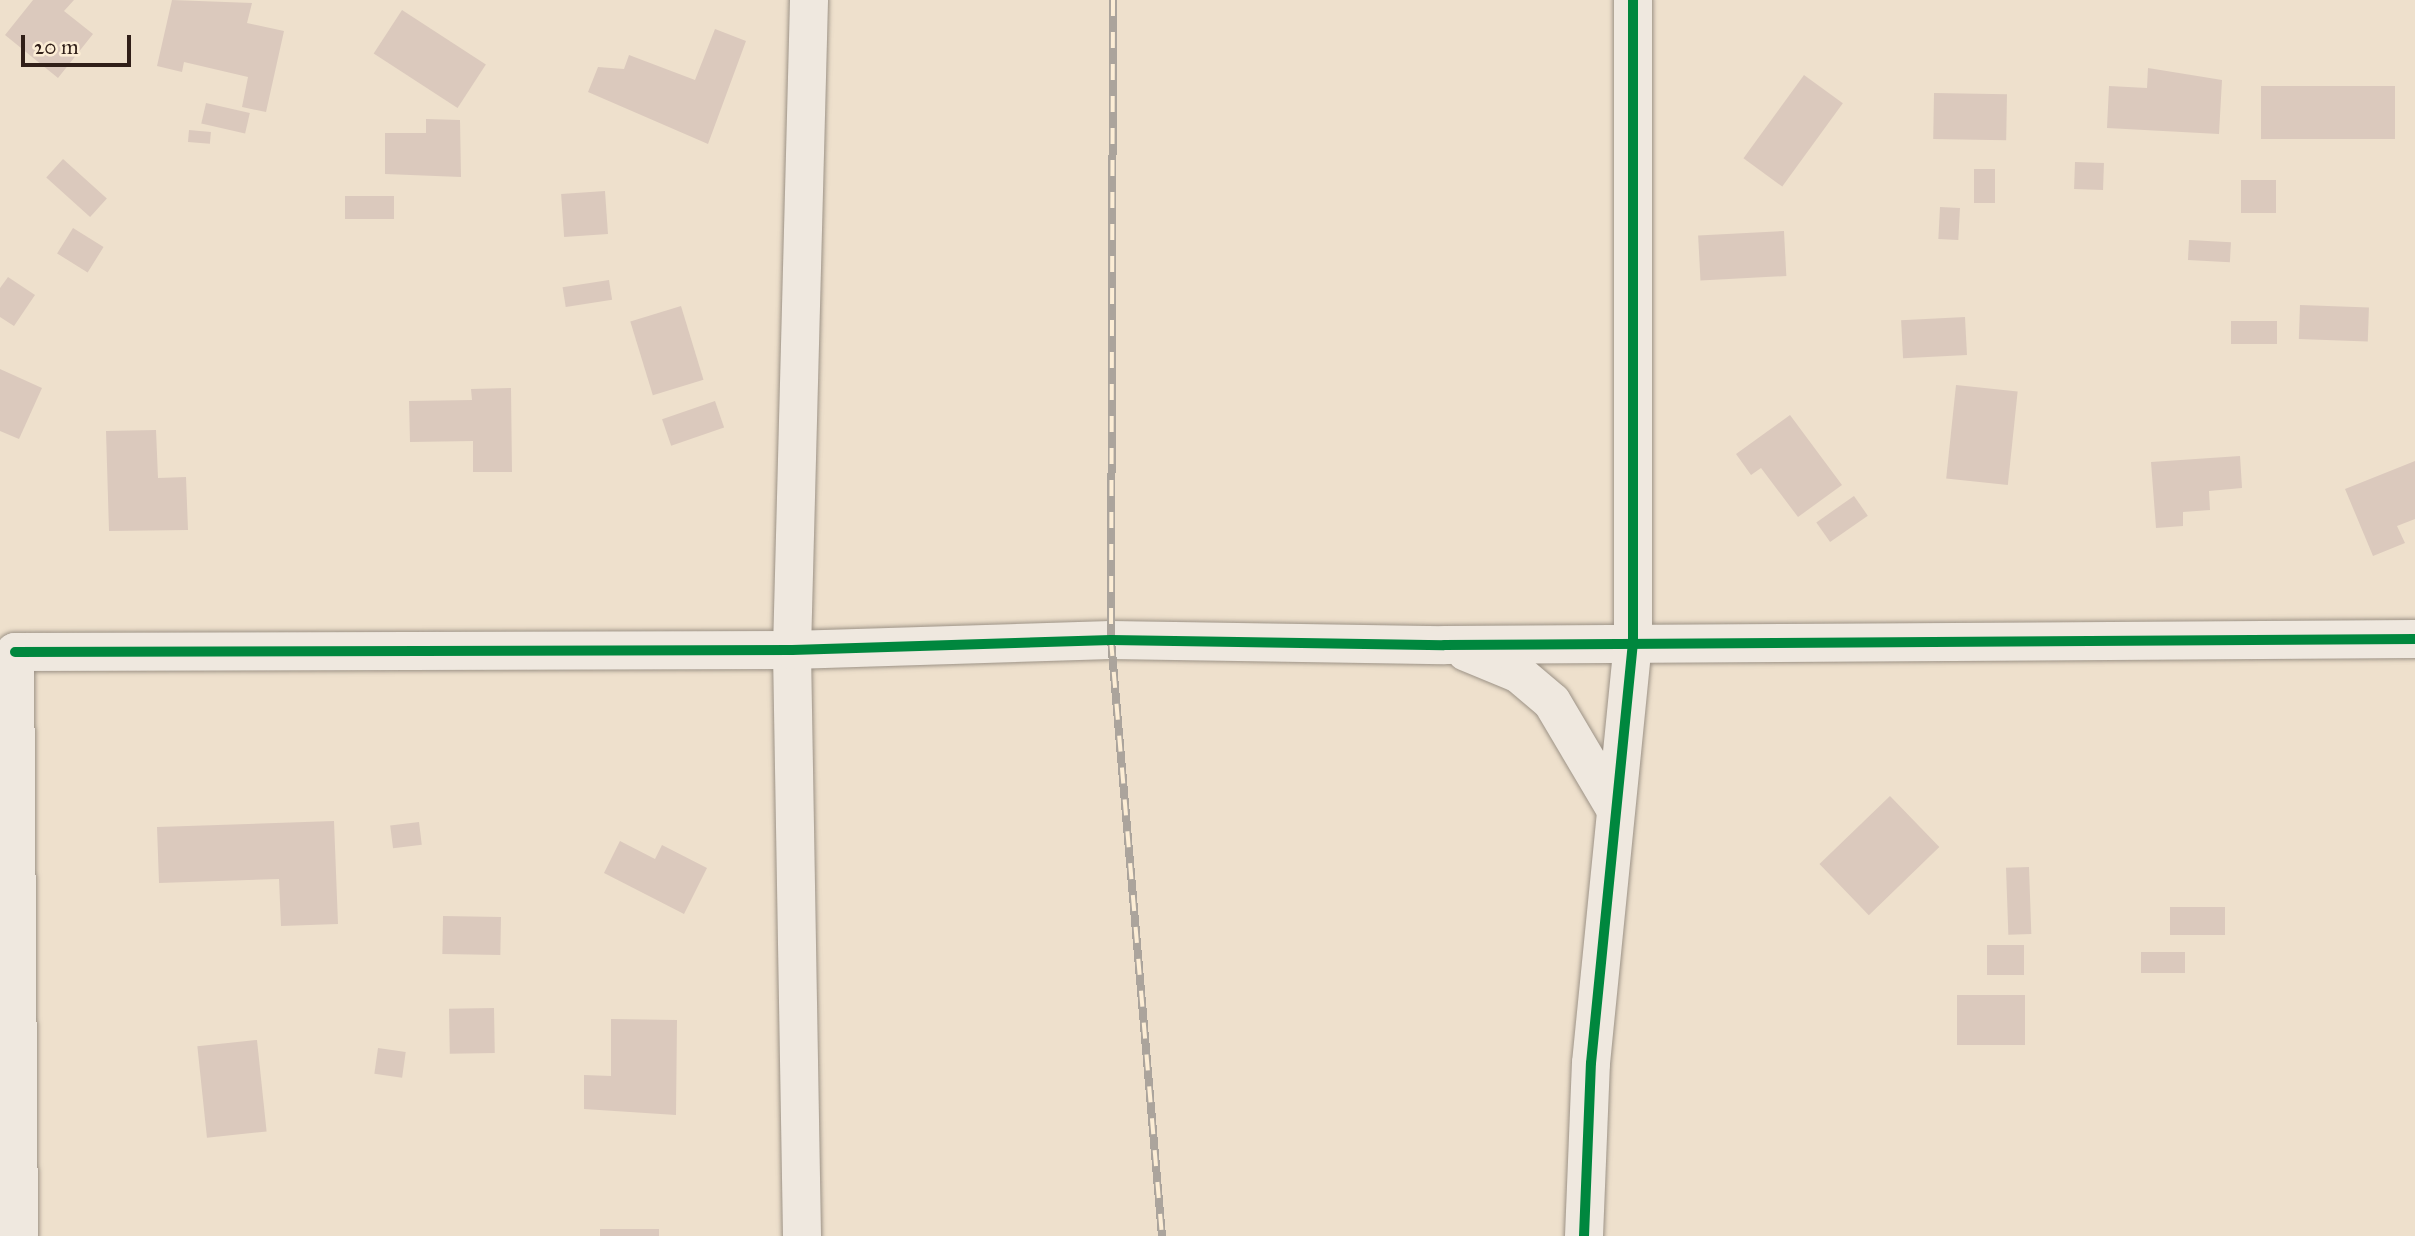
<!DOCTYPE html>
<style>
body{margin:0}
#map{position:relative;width:2415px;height:1236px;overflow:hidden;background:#eee0cc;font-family:"IM FELL Great Primer",serif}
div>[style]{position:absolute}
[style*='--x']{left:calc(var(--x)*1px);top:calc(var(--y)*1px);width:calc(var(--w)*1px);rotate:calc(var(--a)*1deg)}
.building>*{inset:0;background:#dbc9bd;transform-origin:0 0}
.roads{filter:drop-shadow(0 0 2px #9c9286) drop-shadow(0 0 2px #9c9286)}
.street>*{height:38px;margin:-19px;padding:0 19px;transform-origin:19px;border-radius:19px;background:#efe8df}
.rail>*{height:8px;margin-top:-4px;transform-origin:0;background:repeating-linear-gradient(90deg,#fcedd5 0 16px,#aba49c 0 32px);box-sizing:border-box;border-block:2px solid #aba49c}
.cycleway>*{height:10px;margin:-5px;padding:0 5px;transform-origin:5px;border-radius:5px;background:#00873e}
span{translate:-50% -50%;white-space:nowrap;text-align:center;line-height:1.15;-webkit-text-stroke:5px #fcedd5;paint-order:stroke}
.scale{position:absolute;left:21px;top:35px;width:110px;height:32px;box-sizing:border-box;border:4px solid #301f18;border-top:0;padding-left:9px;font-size:21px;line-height:24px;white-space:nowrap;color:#301f18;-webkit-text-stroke:5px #fcedd5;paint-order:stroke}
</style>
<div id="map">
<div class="building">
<i style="clip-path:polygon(33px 0,74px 0,64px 11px,93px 34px,58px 78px,5px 35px)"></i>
<i style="clip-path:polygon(172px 0,252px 3px,247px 23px,284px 31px,266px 112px,242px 107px,248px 77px,184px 62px,182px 72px,157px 66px)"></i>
<i style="left:402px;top:10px;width:100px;height:52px;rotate:33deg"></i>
<i style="clip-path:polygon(715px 29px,746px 41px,708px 144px,588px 92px,598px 67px,624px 69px,629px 55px,695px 80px)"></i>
<i style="clip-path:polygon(2148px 68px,2222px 80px,2219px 134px,2107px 128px,2109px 86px,2147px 88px)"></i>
<i style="left:1804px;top:75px;width:48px;height:103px;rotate:36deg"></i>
<i style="left:2395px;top:86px;width:53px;height:134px;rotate:90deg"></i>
<i style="left:1934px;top:93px;width:73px;height:46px;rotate:1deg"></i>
<i style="left:206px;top:103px;width:45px;height:21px;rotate:13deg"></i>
<i style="clip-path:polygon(426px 119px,460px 120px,461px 177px,385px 174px,385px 133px,426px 133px)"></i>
<i style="left:189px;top:130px;width:22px;height:12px;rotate:5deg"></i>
<i style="left:63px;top:159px;width:59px;height:25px;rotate:42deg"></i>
<i style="left:2075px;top:162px;width:29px;height:27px;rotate:2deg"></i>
<i style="left:1974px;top:169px;width:21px;height:34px"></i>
<i style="left:2241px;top:180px;width:35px;height:33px"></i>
<i style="left:605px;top:191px;width:43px;height:44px;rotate:86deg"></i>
<i style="left:345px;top:196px;width:49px;height:23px"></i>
<i style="left:1940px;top:207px;width:20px;height:32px;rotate:3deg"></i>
<i style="left:73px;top:228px;width:36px;height:30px;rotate:32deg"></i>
<i style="left:1784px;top:231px;width:45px;height:86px;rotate:87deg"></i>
<i style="left:2189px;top:240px;width:42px;height:20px;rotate:3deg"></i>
<i style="clip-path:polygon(8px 277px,35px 295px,14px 326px,0 317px,0 288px)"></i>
<i style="left:609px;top:280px;width:20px;height:47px;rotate:81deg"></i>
<i style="left:2300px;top:305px;width:69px;height:34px;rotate:2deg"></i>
<i style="left:681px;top:306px;width:77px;height:53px;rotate:73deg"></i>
<i style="left:1965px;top:317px;width:38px;height:64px;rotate:87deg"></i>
<i style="left:2231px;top:321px;width:46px;height:23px"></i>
<i style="clip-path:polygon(0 369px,42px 388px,19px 439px,0 431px)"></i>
<i style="left:1956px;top:385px;width:62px;height:94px;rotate:6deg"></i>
<i style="clip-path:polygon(511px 388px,512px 472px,473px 472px,473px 441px,410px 442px,409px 401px,472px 400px,471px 389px)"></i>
<i style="left:715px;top:401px;width:28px;height:56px;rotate:71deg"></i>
<i style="clip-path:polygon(1790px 415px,1842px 485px,1798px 517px,1761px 468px,1751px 475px,1736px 454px)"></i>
<i style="clip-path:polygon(156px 430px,158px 478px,186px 477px,188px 530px,109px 531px,106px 431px)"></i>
<i style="clip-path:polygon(2240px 456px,2242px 488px,2209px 491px,2210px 510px,2183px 512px,2183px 526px,2156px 528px,2151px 462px)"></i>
<i style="clip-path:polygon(2415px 461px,2415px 519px,2397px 526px,2405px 543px,2373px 556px,2345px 489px)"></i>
<i style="left:1854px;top:496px;width:24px;height:46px;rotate:55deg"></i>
<i style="left:1890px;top:796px;width:71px;height:98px;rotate:46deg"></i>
<i style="clip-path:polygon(334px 821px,338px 924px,281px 926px,279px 879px,159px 883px,157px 827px)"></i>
<i style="left:419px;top:822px;width:23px;height:29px;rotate:83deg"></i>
<i style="clip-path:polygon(620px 841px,655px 859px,662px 845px,707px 868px,684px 914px,604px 873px)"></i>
<i style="left:2029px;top:867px;width:67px;height:23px;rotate:88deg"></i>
<i style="left:2170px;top:907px;width:55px;height:28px"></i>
<i style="left:443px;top:916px;width:58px;height:38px;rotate:1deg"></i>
<i style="left:1987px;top:945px;width:37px;height:30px"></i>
<i style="left:2141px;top:952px;width:44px;height:21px"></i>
<i style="left:1957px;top:995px;width:68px;height:50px"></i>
<i style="left:494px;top:1008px;width:45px;height:45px;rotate:89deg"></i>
<i style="clip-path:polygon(611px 1019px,677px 1020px,676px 1115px,584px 1109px,584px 1075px,611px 1076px)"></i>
<i style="left:257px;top:1040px;width:92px;height:60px;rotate:84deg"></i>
<i style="left:378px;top:1048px;width:28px;height:26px;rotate:8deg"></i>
<i style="left:600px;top:1229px;width:59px;height:7px"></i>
</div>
<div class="roads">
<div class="street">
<i style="--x:15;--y:652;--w:777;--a:-0.15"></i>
<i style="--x:792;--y:650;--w:319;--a:-1.8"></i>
<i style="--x:1111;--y:640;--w:333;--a:0.9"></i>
<i style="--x:1444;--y:645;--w:971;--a:-0.35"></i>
<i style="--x:15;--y:652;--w:584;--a:89.61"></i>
<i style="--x:1466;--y:652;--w:57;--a:22.5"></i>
<i style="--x:1519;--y:674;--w:43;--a:40.3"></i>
<i style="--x:1552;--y:702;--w:122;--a:59.4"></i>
<i style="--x:802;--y:1236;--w:586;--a:-90.98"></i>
<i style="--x:792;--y:650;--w:650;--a:-88.5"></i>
<i style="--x:1584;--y:1236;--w:173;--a:-87.7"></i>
<i style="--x:1591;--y:1063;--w:421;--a:-84.3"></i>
<i style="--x:1633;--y:644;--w:644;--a:-90"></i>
</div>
</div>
<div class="rail">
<i style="--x:1113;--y:0;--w:640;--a:90.18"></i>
<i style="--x:1111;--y:640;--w:598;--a:85.11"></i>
</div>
<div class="cycleway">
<i style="--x:15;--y:652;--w:777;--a:-0.15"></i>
<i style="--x:792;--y:650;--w:319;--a:-1.8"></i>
<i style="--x:1111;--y:640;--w:333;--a:0.9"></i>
<i style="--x:1444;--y:645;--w:971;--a:-0.35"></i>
<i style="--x:1584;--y:1236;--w:173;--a:-87.7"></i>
<i style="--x:1591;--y:1063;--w:421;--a:-84.3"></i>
<i style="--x:1633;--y:644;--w:644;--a:-90"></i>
</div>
<div class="scale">20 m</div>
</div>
